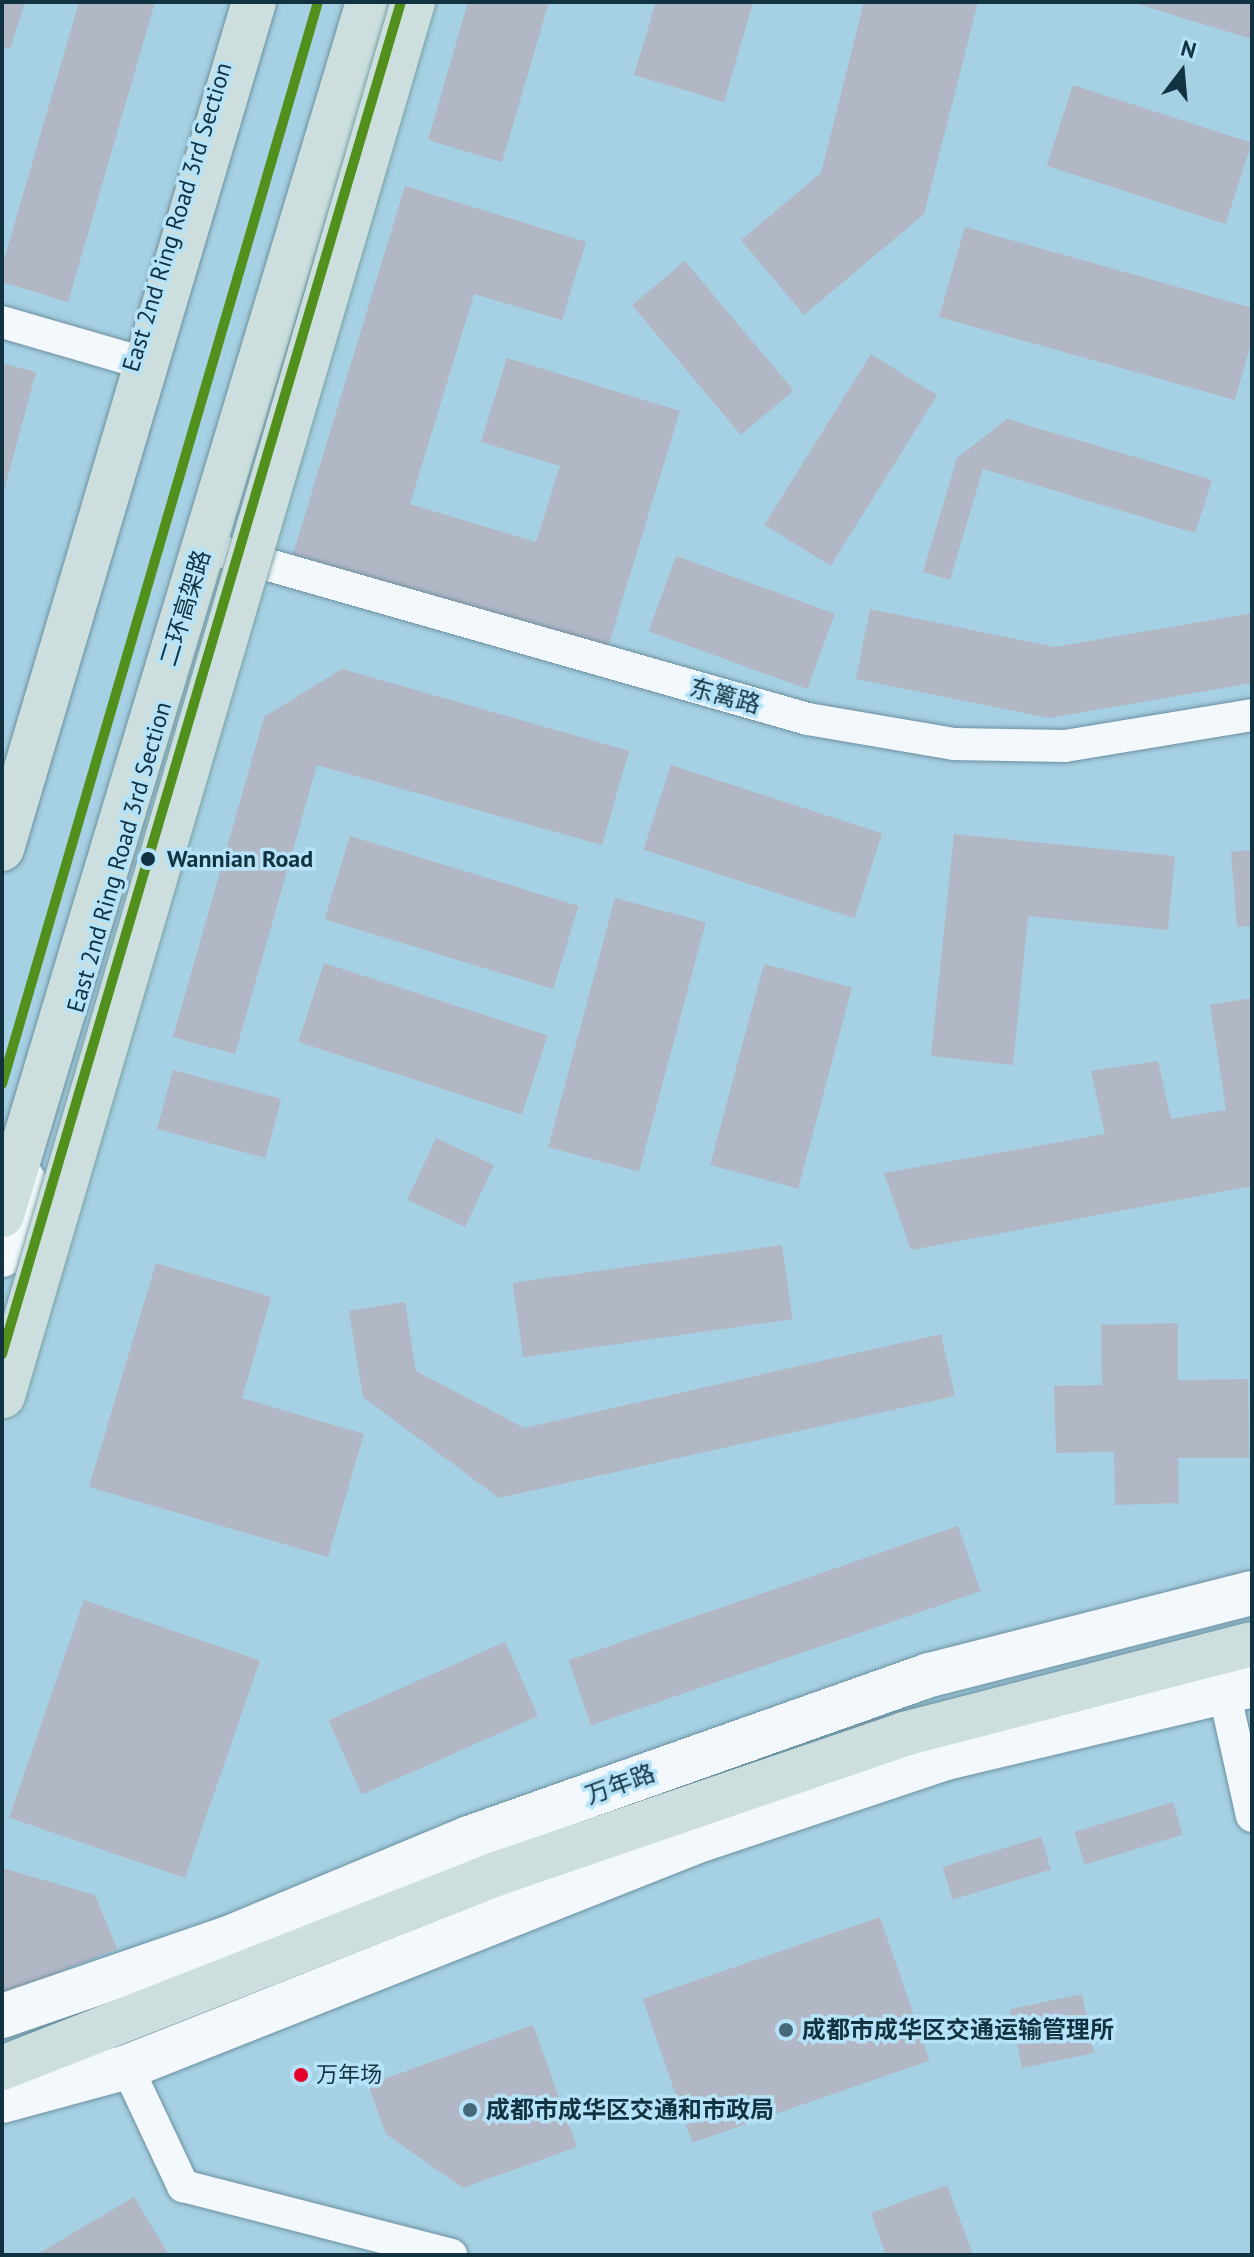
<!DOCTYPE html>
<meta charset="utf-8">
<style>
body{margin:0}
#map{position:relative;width:1254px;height:2257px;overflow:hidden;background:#a6d0e3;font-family:"PT Sans","Noto Sans SC",sans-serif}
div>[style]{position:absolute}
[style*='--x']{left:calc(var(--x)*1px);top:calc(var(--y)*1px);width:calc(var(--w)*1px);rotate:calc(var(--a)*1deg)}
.building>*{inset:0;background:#b2b7c6;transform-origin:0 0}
.roads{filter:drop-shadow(0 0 2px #6c909f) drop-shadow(0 0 2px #6c909f)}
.minor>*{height:32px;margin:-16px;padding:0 16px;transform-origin:16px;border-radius:16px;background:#f2f8fb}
.secondary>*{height:44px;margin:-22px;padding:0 22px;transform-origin:22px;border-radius:22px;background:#f2f8fb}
.trunk>*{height:44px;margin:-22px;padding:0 22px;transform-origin:22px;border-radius:22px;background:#ccdfde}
.bridges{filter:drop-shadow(0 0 2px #79a0a4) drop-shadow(0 0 2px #79a0a4)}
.trunk-bridge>*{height:44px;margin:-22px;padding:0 22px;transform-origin:22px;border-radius:22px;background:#ccdfde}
.metro-1>*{height:10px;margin:-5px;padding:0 5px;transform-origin:5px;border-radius:5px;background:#52901d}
.dots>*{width:22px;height:22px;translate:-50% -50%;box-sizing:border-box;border:4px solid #b6e3f8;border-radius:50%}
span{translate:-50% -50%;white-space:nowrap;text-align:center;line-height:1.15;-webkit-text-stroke:7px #b6e3f8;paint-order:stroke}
.bus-label{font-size:22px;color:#113240}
.left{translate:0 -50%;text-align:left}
.street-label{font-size:24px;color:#113240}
.stop-label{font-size:24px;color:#113240;font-weight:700}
.poi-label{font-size:24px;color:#113240;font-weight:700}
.frame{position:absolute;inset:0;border:4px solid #113240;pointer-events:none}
.north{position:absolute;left:1142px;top:32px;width:80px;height:80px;-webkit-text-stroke:6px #b6e3f8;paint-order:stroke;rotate:16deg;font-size:22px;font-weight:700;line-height:32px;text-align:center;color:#113240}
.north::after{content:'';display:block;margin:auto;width:28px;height:36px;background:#113240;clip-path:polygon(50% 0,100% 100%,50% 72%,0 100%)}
</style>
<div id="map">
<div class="building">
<i style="clip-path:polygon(2px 2px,25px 2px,10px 49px,2px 46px)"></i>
<i style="clip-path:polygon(79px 2px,155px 2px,68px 302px,2px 282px,2px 267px)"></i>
<i style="clip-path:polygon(468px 2px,549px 2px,502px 162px,428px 140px)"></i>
<i style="clip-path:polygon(656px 2px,753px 2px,724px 102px,634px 75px)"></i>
<i style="clip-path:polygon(864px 2px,978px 2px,924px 214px,804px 315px,741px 240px,821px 173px)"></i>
<i style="clip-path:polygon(1134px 2px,1252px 2px,1252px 39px,1134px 3px)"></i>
<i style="left:1073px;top:85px;width:188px;height:85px;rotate:18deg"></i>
<i style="clip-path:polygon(405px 186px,586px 242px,562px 320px,474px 294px,410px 504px,536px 542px,560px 466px,481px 442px,507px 358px,680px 411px,607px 650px,293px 554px)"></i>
<i style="clip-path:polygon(965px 227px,1252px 308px,1252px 340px,1235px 400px,939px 317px)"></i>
<i style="left:685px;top:261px;width:169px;height:69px;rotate:50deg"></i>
<i style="left:871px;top:354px;width:78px;height:201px;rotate:32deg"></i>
<i style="clip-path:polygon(2px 363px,36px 372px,3px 495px,2px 494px)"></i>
<i style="clip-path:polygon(1007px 419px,1212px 480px,1195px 533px,983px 469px,950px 580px,923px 572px,957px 458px)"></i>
<i style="left:676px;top:556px;width:169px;height:80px;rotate:20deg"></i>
<i style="clip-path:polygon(870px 609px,1055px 647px,1252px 613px,1252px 683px,1049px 718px,856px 679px)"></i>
<i style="clip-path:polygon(342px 669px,629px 751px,602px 845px,317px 765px,235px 1054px,173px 1037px,264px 717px)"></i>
<i style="left:671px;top:765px;width:222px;height:89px;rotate:18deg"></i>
<i style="clip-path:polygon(954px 834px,1175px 856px,1168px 930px,1028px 916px,1013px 1065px,931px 1056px)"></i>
<i style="left:350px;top:836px;width:239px;height:87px;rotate:17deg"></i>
<i style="clip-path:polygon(1252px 850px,1252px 926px,1237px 927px,1231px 852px)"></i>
<i style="left:615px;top:898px;width:94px;height:258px;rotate:15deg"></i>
<i style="left:324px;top:963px;width:235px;height:83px;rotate:18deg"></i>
<i style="left:764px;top:964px;width:91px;height:208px;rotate:15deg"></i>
<i style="clip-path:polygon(1252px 998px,1252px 1186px,911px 1250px,884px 1173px,1105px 1134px,1091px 1071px,1158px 1061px,1171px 1119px,1226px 1110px,1210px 1005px)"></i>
<i style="left:173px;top:1070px;width:112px;height:61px;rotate:15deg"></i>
<i style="left:436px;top:1138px;width:64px;height:68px;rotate:25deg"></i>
<i style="left:782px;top:1245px;width:75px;height:272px;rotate:82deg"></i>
<i style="clip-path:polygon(156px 1263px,271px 1297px,242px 1398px,364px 1434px,328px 1557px,89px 1487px)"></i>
<i style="clip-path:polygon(405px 1302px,416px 1371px,524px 1428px,941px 1334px,955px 1396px,499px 1498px,363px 1397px,349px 1311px)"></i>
<i style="clip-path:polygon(1178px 1323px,1178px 1380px,1248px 1379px,1249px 1458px,1178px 1458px,1179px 1503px,1115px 1505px,1114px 1452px,1056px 1453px,1054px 1386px,1102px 1385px,1101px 1325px)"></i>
<i style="left:958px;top:1526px;width:69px;height:412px;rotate:71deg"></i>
<i style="left:84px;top:1600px;width:186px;height:230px;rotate:19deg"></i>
<i style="left:505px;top:1642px;width:81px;height:193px;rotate:66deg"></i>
<i style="left:1173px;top:1802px;width:34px;height:103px;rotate:73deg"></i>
<i style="left:1041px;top:1837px;width:34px;height:103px;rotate:73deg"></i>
<i style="clip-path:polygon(2px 1868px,95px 1895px,117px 1949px,2px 1994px)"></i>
<i style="left:880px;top:1917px;width:152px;height:251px;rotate:71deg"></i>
<i style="left:1082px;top:1994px;width:60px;height:74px;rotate:78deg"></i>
<i style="clip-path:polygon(533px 2025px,577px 2147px,463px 2188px,386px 2134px,368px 2085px)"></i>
<i style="clip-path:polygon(947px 2185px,973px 2255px,886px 2255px,871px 2213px)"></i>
<i style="clip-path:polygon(134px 2197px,169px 2255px,36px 2255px)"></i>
</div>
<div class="roads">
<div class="minor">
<i style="--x:2;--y:322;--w:136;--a:16.2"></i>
<i style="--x:227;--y:553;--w:604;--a:15.95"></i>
<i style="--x:808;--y:719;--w:148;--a:9.7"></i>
<i style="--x:954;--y:744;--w:111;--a:1"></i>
<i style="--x:1065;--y:746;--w:190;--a:-9.4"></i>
<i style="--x:1224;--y:1691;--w:128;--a:77.4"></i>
<i style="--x:127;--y:2067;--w:132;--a:64.8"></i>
<i style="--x:183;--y:2186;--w:277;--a:14.4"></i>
</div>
<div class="secondary">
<i style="--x:2;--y:1255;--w:77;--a:-73.4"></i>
<i style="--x:2;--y:2016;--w:237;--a:-19"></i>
<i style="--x:226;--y:1939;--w:263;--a:-22.6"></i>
<i style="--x:469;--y:1838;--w:489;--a:-19.5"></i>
<i style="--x:930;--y:1675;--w:332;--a:-14.3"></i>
<i style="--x:2;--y:2101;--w:130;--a:-15.2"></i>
<i style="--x:127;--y:2067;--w:611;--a:-21.61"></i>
<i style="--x:695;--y:1842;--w:265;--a:-18.5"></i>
<i style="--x:946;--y:1758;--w:315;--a:-13.4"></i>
</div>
<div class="trunk">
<i style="--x:2;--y:849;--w:884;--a:-73.43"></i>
<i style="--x:2;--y:1215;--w:1267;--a:-73.21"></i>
<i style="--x:2;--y:2068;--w:531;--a:-21.44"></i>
<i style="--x:496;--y:1874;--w:431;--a:-18.9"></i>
<i style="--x:904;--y:1734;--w:359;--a:-14.5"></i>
</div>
</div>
<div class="bridges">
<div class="trunk-bridge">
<i style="--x:3;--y:1396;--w:1453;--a:-73.61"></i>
</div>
</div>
<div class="metro-1">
<i style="--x:2;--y:1084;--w:1127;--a:-73.72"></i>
<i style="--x:2;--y:1354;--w:1410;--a:-73.56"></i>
</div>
<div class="dots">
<i style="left:148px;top:859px;background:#113240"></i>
<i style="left:786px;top:2030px;background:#456979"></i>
<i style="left:301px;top:2075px;background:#e4002b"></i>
<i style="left:470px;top:2110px;background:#456979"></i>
</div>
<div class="bus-label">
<span class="left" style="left:316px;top:2075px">万年场</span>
</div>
<div class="street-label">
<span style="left:177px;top:217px;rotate:-73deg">East 2nd Ring Road 3rd Section</span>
<span style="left:185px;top:608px;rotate:-73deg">二环高架路</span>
<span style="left:725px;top:696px;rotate:15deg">东篱路</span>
<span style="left:119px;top:857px;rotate:-74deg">East 2nd Ring Road 3rd Section</span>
<span style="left:620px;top:1784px;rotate:-20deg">万年路</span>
</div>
<div class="stop-label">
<span class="left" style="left:167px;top:859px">Wannian Road</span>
</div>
<div class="poi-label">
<span class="left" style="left:802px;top:2030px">成都市成华区交通运输管理所</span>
<span class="left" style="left:486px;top:2110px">成都市成华区交通和市政局</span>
</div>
<div class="frame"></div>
<div class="north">N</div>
</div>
